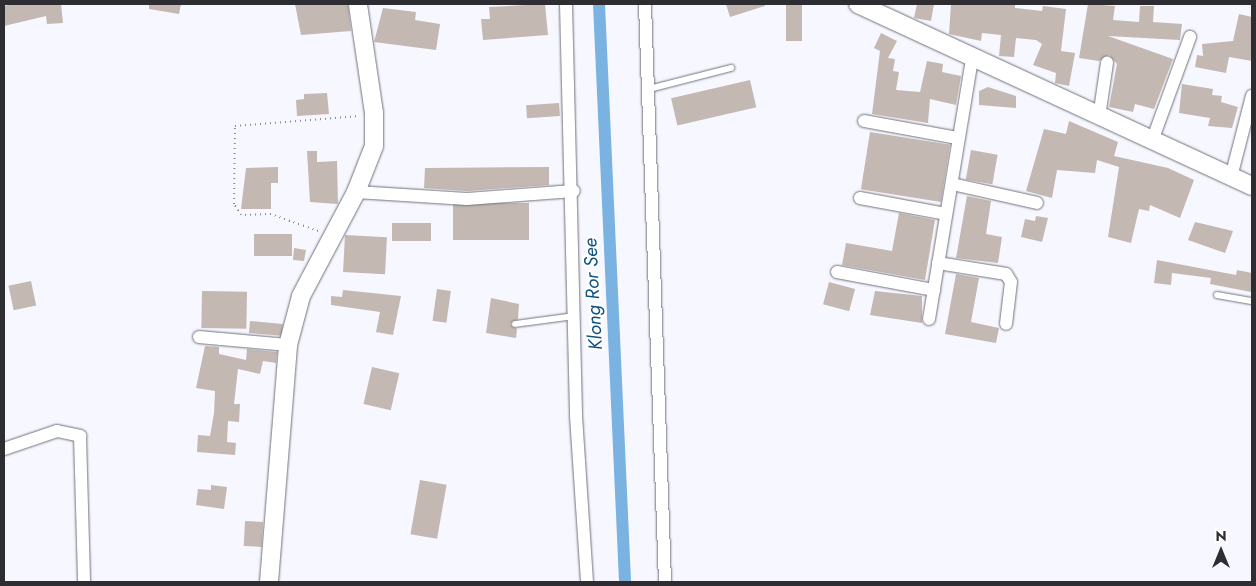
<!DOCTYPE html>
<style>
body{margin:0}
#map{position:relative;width:1256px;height:586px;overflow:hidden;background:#f7f7ff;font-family:Jost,sans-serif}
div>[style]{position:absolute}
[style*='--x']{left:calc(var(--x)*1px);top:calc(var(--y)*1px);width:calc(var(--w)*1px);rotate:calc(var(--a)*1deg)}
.canal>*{height:12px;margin:-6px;padding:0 6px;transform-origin:6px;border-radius:6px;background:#7ab2e1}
.building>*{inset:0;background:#c4b8b2;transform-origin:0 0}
.path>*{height:2px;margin-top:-1px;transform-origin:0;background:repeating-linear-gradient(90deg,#8a8a91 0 1px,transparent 0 5px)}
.roads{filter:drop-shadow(0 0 1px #70717b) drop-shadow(0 0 1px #70717b)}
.lane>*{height:6px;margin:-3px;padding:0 3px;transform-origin:3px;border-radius:3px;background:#fff}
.street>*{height:12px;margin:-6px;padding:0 6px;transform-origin:6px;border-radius:6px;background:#fff}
.secondary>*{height:18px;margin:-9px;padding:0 9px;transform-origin:9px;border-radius:9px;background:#fff}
span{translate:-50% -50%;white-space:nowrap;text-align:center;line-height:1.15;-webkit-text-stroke:4.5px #fff;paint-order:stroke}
.water-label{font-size:19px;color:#0f517c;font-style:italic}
.frame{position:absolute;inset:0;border:5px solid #2d2d32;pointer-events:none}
.north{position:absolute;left:1196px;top:526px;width:50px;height:50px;-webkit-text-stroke:4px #fff;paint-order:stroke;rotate:0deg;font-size:14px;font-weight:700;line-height:20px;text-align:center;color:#2d2d32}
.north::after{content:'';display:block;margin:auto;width:18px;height:22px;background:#2d2d32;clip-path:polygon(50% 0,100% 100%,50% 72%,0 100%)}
</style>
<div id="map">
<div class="canal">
<i style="--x:599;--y:4;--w:579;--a:87.42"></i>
</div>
<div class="building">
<i style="clip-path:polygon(14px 4px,61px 4px,63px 23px,47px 24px,46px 16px,4px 26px,4px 6px)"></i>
<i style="clip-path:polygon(149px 4px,181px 4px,179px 14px,149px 9px)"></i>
<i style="clip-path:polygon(295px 4px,348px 4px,351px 31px,301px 35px)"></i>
<i style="clip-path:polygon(545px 4px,548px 35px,483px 40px,481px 19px,490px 19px,489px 7px)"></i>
<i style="clip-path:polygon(726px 4px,764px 4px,765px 6px,730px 17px)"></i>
<i style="left:786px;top:4px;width:16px;height:37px"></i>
<i style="clip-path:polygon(917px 4px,934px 4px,931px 21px,914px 18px)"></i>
<i style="clip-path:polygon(951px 4px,1015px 4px,1015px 8px,1042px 11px,1043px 6px,1066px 9px,1061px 51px,1075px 53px,1069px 86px,1055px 83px,1056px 73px,1033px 65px,1042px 44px,1036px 40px,1016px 38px,1014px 57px,999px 56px,1001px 35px,982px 33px,981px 41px,949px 34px)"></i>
<i style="clip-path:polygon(1088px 4px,1115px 6px,1113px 20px,1139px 22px,1140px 6px,1154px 6px,1153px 22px,1182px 24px,1180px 40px,1108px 36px,1173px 59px,1154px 109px,1135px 104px,1133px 112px,1109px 107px,1117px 64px,1109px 55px,1099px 61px,1079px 58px)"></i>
<i style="clip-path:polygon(383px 8px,416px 12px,415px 20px,440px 24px,436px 50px,374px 42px)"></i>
<i style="clip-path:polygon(1239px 14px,1252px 17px,1252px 61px,1229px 57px,1226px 73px,1195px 67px,1197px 55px,1203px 56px,1202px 44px,1233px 41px)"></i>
<i style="clip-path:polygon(881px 33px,897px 41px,888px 58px,895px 59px,893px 71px,899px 72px,896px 90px,920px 92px,927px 61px,943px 64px,942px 72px,961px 76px,956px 105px,930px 99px,928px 123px,872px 114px,880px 51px,874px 48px)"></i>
<i style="left:750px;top:80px;width:28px;height:81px;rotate:77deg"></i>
<i style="clip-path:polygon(1182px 84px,1213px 89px,1212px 95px,1222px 96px,1221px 102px,1238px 107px,1232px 128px,1208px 126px,1210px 118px,1179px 113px)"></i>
<i style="clip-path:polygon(988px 87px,1016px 96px,1016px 108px,979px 105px,979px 91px)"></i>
<i style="clip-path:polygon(327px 93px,329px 114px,297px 116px,296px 100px,304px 99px,304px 94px)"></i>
<i style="left:559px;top:103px;width:13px;height:33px;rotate:86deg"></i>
<i style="clip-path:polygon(1069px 121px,1118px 142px,1114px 156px,1168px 168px,1194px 180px,1180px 218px,1150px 205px,1149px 211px,1139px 209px,1131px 243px,1108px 237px,1119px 167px,1097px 160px,1095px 173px,1057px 170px,1052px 198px,1026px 191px,1044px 129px,1066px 134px)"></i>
<i style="left:870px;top:132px;width:81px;height:58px;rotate:9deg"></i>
<i style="left:971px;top:150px;width:27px;height:30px;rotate:10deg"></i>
<i style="clip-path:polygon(307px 151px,317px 151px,317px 162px,337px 161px,338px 204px,310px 202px)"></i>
<i style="clip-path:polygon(278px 167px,278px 183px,271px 183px,271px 209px,241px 209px,246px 168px)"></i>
<i style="clip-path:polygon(549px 167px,549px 185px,467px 191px,424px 188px,425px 168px)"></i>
<i style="clip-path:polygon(967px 196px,991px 201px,986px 234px,1002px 237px,998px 263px,956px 258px)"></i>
<i style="left:529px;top:203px;width:37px;height:76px;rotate:90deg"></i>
<i style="clip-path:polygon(899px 213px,935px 220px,925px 280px,842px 265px,846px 243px,892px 251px)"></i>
<i style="clip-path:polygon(1036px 216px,1048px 218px,1042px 242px,1021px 237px,1025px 219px,1035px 221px)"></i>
<i style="clip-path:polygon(1195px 222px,1233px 231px,1225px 253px,1188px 240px)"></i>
<i style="left:392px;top:223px;width:39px;height:18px"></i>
<i style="left:292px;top:234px;width:22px;height:38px;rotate:90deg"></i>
<i style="left:345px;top:235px;width:42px;height:37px;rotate:3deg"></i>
<i style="clip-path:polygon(294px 248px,306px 250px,304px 261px,293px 260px)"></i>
<i style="clip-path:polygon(1157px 260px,1236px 275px,1237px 270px,1252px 273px,1251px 292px,1210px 284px,1211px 278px,1172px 273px,1171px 285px,1154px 283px)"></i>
<i style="clip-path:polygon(956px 274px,979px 278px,971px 322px,999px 328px,996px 343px,945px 334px)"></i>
<i style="left:31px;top:281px;width:25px;height:23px;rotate:78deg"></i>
<i style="left:829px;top:282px;width:27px;height:23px;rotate:15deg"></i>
<i style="left:437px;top:289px;width:14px;height:32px;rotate:8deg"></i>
<i style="clip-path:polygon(343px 290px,401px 296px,393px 335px,376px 332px,380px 312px,331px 305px,331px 296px,342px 297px)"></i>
<i style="left:202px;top:291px;width:45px;height:37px;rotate:1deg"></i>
<i style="clip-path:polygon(875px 291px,922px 296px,922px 323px,870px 315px)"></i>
<i style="clip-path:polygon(491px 298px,519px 304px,518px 319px,510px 324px,517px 329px,516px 338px,486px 333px)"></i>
<i style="left:250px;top:321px;width:33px;height:12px;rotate:5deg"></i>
<i style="clip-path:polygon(205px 346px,219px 347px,219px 354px,246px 360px,247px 349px,277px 352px,276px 363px,263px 361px,260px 374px,238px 369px,234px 404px,240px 404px,239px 422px,228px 421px,227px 442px,236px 443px,235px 455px,197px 452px,198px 435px,210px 436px,214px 413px,215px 391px,196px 388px)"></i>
<i style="left:372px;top:367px;width:28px;height:38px;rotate:13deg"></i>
<i style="left:420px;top:480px;width:27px;height:55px;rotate:10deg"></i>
<i style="clip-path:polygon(211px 485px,227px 487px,224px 509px,196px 505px,198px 489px,211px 490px)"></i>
<i style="left:245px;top:521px;width:18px;height:25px;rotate:3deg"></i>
</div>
<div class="path">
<i style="--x:318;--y:231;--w:50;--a:-160.1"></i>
<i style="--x:271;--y:214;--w:30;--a:178"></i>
<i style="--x:241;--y:215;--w:13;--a:-122"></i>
<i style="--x:234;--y:204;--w:78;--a:-89.3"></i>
<i style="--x:235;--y:126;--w:125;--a:-4.6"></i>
</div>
<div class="roads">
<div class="lane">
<i style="--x:649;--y:89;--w:85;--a:-14.4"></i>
<i style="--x:1217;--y:295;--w:36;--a:10"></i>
<i style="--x:515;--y:324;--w:61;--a:-7.6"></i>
</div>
<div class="street">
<i style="--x:566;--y:4;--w:412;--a:88.6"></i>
<i style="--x:576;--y:416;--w:166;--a:86.2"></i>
<i style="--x:645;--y:4;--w:578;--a:88.02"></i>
<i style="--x:1099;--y:117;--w:55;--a:-81.6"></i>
<i style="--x:864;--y:121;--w:96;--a:10.3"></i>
<i style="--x:1152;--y:141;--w:111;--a:-69.9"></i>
<i style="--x:1231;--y:177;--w:84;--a:-75.5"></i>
<i style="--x:952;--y:184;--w:87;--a:12.6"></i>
<i style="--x:356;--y:192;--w:111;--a:3.6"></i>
<i style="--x:467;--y:199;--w:107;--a:-4.3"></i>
<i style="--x:860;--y:198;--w:87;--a:10.5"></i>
<i style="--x:938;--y:263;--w:69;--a:9.2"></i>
<i style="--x:1006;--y:274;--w:9;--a:58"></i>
<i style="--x:1011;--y:282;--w:42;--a:96.8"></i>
<i style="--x:837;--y:272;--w:99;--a:10.5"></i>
<i style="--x:929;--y:319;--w:263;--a:-80.6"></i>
<i style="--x:199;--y:337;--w:89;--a:5.1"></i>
<i style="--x:4;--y:449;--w:56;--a:-18.8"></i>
<i style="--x:57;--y:431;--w:24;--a:12"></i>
<i style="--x:80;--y:436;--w:146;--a:88.4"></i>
</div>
<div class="secondary">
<i style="--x:858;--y:4;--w:434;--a:24.8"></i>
<i style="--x:269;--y:582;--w:238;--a:-85.4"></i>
<i style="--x:288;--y:345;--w:51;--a:-75.1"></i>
<i style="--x:301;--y:296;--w:118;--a:-62.1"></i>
<i style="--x:356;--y:192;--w:49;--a:-68.6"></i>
<i style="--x:374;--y:146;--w:33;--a:-90"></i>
<i style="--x:374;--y:113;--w:110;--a:-98.4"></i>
</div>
</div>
<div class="water-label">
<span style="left:593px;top:294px;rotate:-93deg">Klong Ror See</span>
</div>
<div class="frame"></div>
<div class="north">N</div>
</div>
